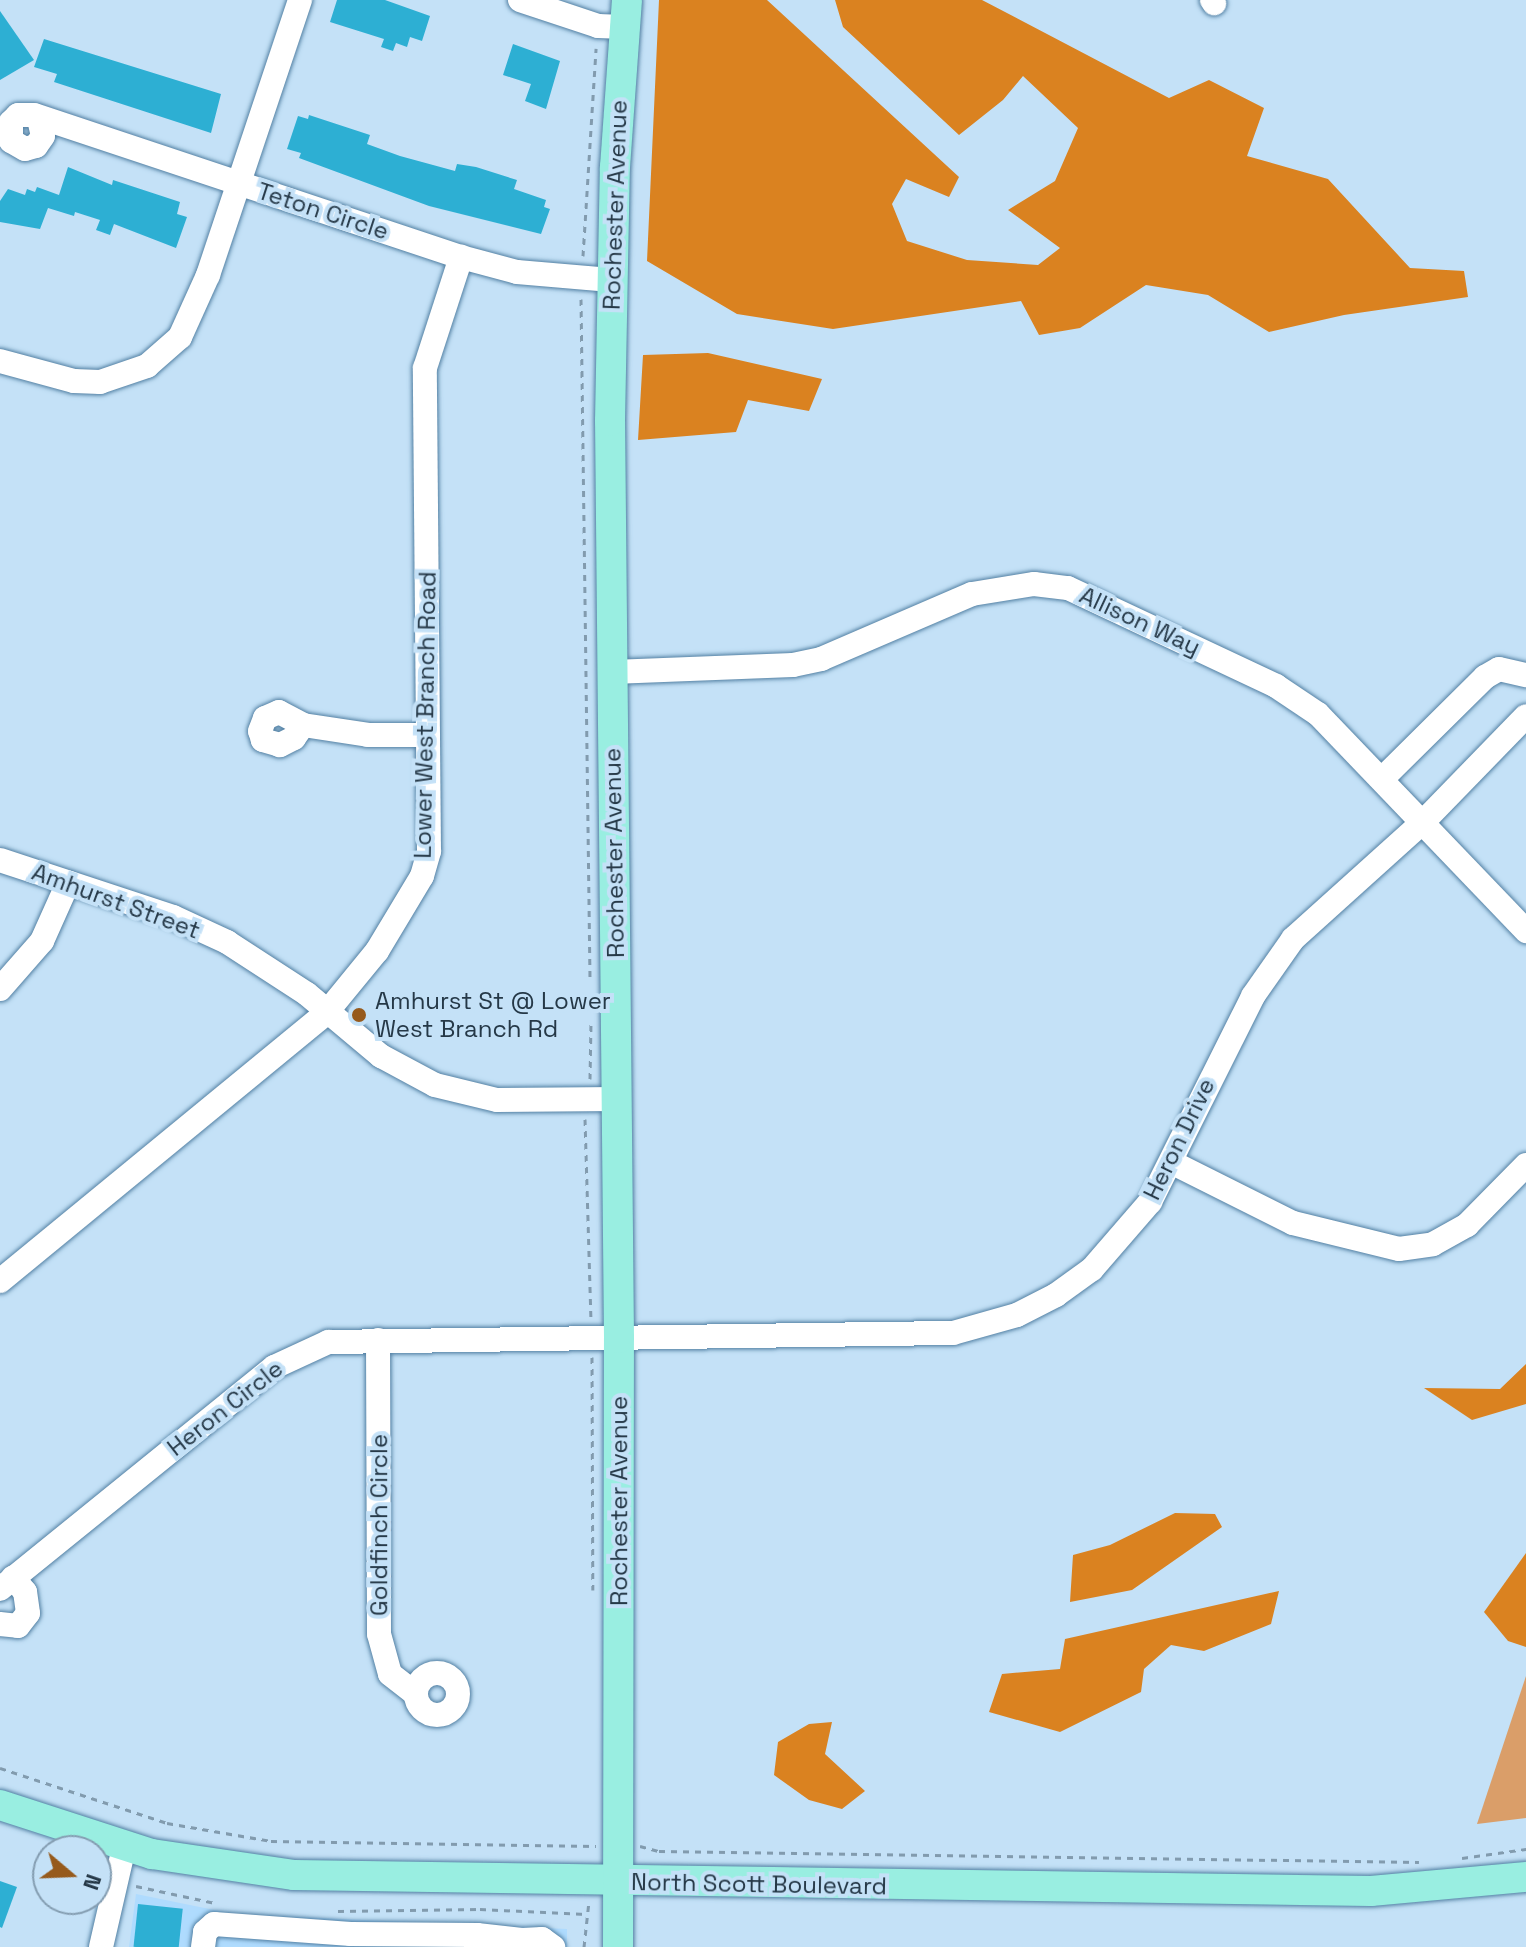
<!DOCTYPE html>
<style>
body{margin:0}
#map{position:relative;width:1526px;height:1947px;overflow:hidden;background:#c4e1f7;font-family:"Space Grotesk",sans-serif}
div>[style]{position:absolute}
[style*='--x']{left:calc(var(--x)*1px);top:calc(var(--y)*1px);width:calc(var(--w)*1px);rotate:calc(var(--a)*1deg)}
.built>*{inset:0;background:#afdbfe}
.green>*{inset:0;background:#da9e69}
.forest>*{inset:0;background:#da8220}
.building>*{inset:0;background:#2dafd3;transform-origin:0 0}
.path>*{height:3px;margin-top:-1.5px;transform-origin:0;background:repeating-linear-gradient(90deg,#829bae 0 6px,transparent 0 12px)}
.roads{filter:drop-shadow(0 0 2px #5280a3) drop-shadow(0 0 2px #5280a3)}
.minor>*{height:24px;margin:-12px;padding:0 12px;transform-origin:12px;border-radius:12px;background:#fff}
.minor>.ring{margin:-12px;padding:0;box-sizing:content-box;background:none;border:24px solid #fff;border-radius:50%}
.major>*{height:30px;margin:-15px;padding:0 15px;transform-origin:15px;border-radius:15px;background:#99eee1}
.dots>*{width:22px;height:22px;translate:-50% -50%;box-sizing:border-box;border:4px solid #c4e1f7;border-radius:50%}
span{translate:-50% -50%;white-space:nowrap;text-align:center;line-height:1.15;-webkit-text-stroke:8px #c4e1f7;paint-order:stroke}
.street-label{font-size:24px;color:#253847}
.poi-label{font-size:24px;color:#253847}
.left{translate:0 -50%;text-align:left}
.north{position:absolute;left:32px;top:1835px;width:80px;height:80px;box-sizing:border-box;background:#c4e1f7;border:2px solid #849db1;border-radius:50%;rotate:109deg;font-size:22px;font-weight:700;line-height:32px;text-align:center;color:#253847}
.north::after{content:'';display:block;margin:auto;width:28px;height:36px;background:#965a1c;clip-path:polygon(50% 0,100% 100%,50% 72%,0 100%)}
</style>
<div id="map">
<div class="built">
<i style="clip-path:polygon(136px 1894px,234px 1914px,567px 1929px,567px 1947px,129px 1947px)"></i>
</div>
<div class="green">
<i style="clip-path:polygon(1526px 1676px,1526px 1818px,1477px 1824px)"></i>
</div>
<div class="forest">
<i style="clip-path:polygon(659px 0,767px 0,959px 177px,949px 197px,906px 179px,892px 204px,907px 241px,967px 260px,1038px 265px,1060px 248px,1008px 210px,1055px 181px,1078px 128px,1023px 76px,1003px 100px,959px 135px,843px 27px,835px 0,982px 0,1169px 98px,1209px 80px,1264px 108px,1247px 156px,1328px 179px,1410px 268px,1464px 271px,1468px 297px,1344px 315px,1269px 332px,1208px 295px,1146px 285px,1080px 328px,1039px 335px,1021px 301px,833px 329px,737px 314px,647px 261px)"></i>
<i style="clip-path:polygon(708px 353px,822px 379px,809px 411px,748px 400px,736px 432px,638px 440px,643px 355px)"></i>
<i style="clip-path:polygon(1526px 1364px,1526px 1404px,1472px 1420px,1424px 1388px,1500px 1389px)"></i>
<i style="clip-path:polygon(1175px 1513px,1215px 1514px,1222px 1527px,1132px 1590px,1070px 1602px,1073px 1555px,1110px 1545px)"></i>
<i style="clip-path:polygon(1526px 1553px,1526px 1647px,1508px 1641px,1484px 1612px)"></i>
<i style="clip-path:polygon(1279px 1591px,1271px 1624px,1204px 1651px,1171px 1645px,1144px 1669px,1141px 1692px,1060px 1732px,989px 1712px,1002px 1674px,1060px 1669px,1065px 1639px)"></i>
<i style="clip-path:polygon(832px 1722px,825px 1754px,865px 1791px,842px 1809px,809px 1800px,774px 1775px,778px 1742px,809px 1724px)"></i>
</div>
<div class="building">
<i style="clip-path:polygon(337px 0,385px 0,430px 16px,422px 41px,410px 37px,407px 47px,396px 43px,393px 51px,381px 47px,384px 39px,330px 22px)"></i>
<i style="clip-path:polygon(0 11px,34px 60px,0 80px)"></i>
<i style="clip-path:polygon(44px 39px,221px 94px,211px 133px,54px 82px,57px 74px,34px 67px)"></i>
<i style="clip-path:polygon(513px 44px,560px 61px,546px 109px,525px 101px,531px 84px,503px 75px)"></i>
<i style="clip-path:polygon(309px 115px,370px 135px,367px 144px,400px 156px,455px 171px,457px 164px,476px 167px,517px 180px,514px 189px,546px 200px,544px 207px,550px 209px,541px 234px,429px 206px,299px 158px,301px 153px,287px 149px,298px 116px,308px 119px)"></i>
<i style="clip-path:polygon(68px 167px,112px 185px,113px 180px,180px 202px,177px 214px,187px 217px,176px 248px,114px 224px,110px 235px,96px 230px,100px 220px,75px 212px,74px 216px,48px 208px,40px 229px,0 222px,0 201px,8px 189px,25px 195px,27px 189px,35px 192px,37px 187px,59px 195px)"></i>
<i style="clip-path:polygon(0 1881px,17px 1887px,2px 1928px,0 1927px)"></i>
<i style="left:138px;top:1904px;width:45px;height:43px;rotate:6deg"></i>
</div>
<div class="path">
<i style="--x:583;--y:256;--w:208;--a:-86.4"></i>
<i style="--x:581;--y:299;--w:680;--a:89.24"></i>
<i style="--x:590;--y:1079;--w:56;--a:-89"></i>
<i style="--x:585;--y:1119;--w:199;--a:88.3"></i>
<i style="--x:592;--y:1357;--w:233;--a:89.8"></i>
<i style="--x:0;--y:1768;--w:176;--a:18.2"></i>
<i style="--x:167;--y:1823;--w:106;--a:9.8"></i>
<i style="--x:271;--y:1841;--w:325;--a:0.9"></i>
<i style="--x:640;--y:1846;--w:20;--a:15"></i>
<i style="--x:659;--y:1851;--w:760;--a:0.83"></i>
<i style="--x:1462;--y:1858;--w:65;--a:-8"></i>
<i style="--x:136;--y:1886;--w:81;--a:12.1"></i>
<i style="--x:338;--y:1911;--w:142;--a:-0.8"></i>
<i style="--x:480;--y:1909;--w:106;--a:2.7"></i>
<i style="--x:584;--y:1947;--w:46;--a:-83.8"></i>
</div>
<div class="roads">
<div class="minor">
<i style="--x:520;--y:0;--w:82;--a:18.4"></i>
<i style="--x:598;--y:26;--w:26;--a:2"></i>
<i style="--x:1212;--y:0;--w:4;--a:56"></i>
<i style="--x:39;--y:119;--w:17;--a:77"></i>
<i style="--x:43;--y:136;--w:12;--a:125"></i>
<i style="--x:36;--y:146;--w:11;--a:165"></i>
<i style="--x:25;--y:149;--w:16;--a:-150"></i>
<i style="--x:11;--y:141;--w:19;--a:-90"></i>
<i style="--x:11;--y:122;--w:10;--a:-45"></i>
<i style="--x:18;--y:115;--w:16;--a:0"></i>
<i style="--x:34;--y:115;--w:450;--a:18.4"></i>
<i style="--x:461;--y:257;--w:58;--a:15"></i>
<i style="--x:517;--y:272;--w:94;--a:4.9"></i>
<i style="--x:0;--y:361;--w:77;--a:15.1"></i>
<i style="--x:74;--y:381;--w:26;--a:2"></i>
<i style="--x:100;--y:382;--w:50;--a:-18.8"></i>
<i style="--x:147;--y:366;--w:44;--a:-41.3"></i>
<i style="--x:180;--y:337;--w:68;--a:-65.7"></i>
<i style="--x:208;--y:275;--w:290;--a:-71.5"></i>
<i style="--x:612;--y:672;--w:181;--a:-2.2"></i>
<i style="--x:793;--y:665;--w:29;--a:-12"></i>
<i style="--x:821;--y:659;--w:164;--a:-23.3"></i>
<i style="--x:972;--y:594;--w:63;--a:-9.2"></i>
<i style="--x:1034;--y:584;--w:34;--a:7"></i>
<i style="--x:1068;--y:588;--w:230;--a:25.2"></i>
<i style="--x:1276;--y:686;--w:50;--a:33.7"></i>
<i style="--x:1318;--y:714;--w:301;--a:46.2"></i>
<i style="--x:303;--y:725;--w:16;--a:125"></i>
<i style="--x:294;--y:738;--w:16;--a:153"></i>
<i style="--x:280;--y:745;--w:18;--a:-164"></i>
<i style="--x:263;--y:740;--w:9;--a:-108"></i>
<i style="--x:260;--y:731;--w:14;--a:-69"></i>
<i style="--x:265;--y:718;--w:15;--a:-23"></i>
<i style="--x:279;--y:712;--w:27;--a:28"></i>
<i style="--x:303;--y:725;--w:66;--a:8.7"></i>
<i style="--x:368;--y:735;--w:60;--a:0"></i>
<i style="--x:1384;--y:777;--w:142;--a:-44.7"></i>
<i style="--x:1485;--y:677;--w:16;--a:-30"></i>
<i style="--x:1499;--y:669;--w:28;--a:13"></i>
<i style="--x:0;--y:860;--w:182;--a:18.2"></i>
<i style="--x:173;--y:917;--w:60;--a:24.8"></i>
<i style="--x:227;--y:942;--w:95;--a:33"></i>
<i style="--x:307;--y:994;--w:97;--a:40"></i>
<i style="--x:381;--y:1056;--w:61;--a:28.2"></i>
<i style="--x:435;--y:1085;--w:64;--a:13.6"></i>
<i style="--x:497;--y:1100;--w:120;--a:-0.5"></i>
<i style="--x:0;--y:989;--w:64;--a:-48.8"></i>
<i style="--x:42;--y:941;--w:64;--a:-65.9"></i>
<i style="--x:1173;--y:1163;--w:134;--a:26.6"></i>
<i style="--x:1293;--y:1223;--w:109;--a:13.8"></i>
<i style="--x:1399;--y:1249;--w:34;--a:-8"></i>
<i style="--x:1433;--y:1244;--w:39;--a:-29"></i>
<i style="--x:1467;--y:1225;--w:84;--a:-45.5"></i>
<i style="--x:0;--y:1281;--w:423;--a:-39.4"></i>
<i style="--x:327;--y:1012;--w:79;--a:-50.7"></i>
<i style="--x:377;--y:951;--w:87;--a:-59"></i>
<i style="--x:422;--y:876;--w:26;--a:-74"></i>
<i style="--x:429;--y:851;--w:483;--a:-90.5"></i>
<i style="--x:425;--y:368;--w:117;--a:-72"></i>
<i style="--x:378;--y:1340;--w:294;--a:89.8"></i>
<i style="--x:379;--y:1634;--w:41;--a:74.6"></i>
<i style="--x:390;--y:1674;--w:33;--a:38"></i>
<i style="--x:0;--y:1589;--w:353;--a:-39"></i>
<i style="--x:274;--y:1367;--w:60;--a:-24.8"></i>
<i style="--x:328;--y:1342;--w:625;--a:-0.83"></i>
<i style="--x:953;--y:1333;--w:66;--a:-15.7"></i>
<i style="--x:1017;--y:1315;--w:44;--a:-27.1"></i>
<i style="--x:1056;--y:1295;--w:44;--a:-35.8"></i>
<i style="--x:1092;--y:1269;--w:89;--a:-49.1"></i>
<i style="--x:1150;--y:1202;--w:230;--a:-63.4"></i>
<i style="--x:1253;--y:996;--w:70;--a:-54.9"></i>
<i style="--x:1293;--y:939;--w:176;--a:-42"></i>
<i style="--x:1424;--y:821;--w:146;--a:-45.8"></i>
<i style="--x:0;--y:1624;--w:18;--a:6"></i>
<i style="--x:18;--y:1626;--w:16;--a:-52"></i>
<i style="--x:28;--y:1613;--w:21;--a:-98"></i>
<i style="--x:25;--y:1592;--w:19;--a:-129"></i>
<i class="ring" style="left:416px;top:1673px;width:18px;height:18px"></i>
<i style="--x:477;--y:1935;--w:45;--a:6.3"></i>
<i style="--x:522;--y:1940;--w:12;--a:35"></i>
<i style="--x:522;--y:1940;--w:20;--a:-3"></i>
<i style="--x:542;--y:1939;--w:14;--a:36"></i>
<i style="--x:101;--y:1947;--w:103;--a:-77"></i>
<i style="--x:203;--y:1947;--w:15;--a:-82"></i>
<i style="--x:205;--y:1932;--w:12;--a:-42"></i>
<i style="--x:214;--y:1924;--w:137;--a:4.2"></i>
<i style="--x:351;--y:1934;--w:126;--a:0.5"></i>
<i style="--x:477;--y:1935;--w:12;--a:95"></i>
</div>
<div class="major">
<i style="--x:0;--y:1805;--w:160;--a:17.9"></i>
<i style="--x:152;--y:1854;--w:144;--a:8.4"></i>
<i style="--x:294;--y:1875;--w:1077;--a:0.85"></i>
<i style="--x:1371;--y:1891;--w:156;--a:-5.2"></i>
<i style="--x:618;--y:1947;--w:609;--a:-89.91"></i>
<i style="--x:619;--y:1338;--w:917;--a:-90.56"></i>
<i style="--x:610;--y:421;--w:254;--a:-88.9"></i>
<i style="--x:615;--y:167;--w:167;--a:-85.9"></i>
</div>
</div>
<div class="dots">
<i style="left:359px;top:1015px;background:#965a1c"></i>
</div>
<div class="street-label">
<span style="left:615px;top:205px;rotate:-88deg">Rochester Avenue</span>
<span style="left:323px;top:211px;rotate:18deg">Teton Circle</span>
<span style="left:1140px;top:621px;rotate:25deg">Allison Way</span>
<span style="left:425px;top:715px;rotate:-89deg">Lower West Branch Road</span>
<span style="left:614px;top:853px;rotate:-91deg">Rochester Avenue</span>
<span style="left:116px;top:901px;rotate:20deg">Amhurst Street</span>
<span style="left:1179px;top:1139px;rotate:-64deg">Heron Drive</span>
<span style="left:225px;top:1408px;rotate:-38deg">Heron Circle</span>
<span style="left:619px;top:1501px;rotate:-90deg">Rochester Avenue</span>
<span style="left:379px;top:1525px;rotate:-90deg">Goldfinch Circle</span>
<span style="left:759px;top:1884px;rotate:1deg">North Scott Boulevard</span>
</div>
<div class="poi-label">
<span class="left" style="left:375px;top:1015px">Amhurst St @ Lower<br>West Branch Rd</span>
</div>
<div class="north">N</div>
</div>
